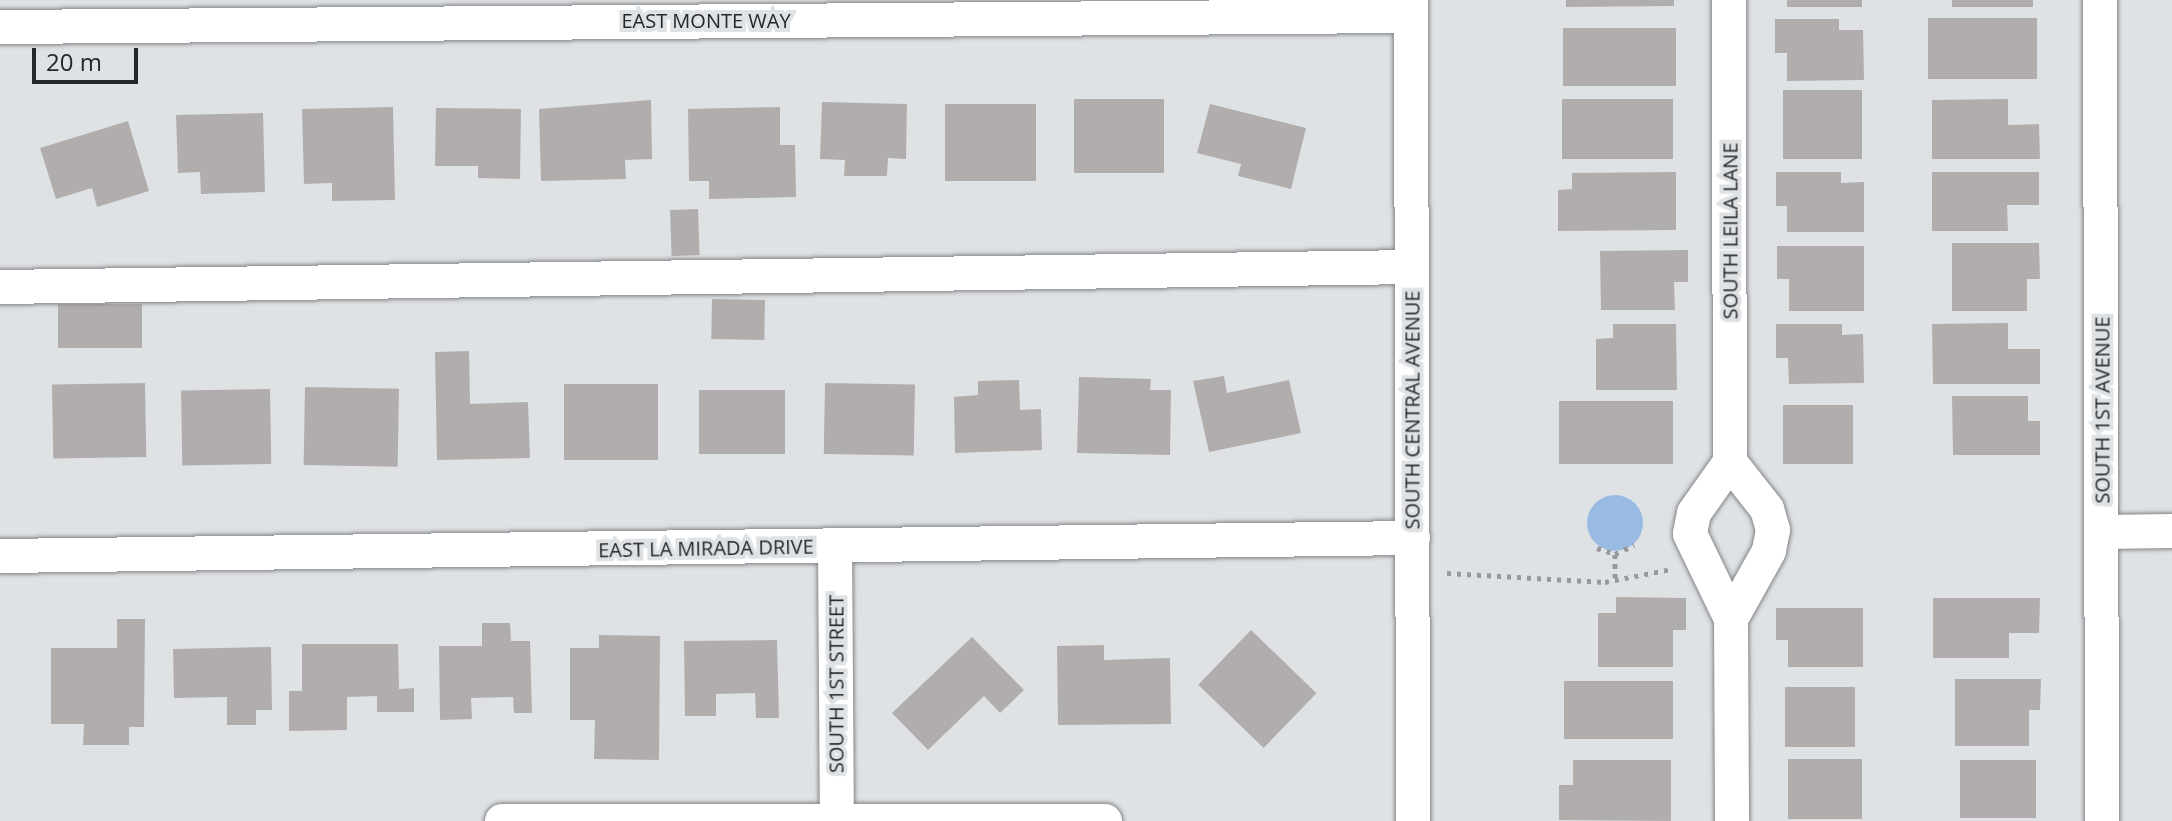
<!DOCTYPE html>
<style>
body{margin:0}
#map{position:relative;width:2172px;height:821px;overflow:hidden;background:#dfe2e5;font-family:"Open Sans",sans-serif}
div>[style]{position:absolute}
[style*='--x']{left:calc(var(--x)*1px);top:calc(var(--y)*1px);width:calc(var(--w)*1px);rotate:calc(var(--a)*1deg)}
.green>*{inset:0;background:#99bbe3}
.round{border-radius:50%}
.building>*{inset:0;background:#b1adac;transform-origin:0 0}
.path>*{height:5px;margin-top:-2.5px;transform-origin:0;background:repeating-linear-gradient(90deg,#97999c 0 4px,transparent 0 10px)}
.roads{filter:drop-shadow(0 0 2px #848689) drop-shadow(0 0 2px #848689)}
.minor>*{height:34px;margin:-17px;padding:0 17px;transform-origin:17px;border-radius:17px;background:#fff}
span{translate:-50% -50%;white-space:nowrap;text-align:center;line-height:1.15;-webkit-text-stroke:8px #dfe2e5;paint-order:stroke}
.street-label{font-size:20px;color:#262729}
.scale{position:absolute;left:32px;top:48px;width:106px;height:36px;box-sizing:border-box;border:4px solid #262729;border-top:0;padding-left:10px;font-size:24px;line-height:28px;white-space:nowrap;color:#262729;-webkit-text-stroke:6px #dfe2e5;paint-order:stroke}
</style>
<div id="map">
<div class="green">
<i class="round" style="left:1587px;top:495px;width:56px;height:56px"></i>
</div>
<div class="building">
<i style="clip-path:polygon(1566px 0,1674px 0,1674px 6px,1566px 7px)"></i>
<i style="left:1787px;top:0;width:75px;height:7px"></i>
<i style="left:1952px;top:0;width:81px;height:7px"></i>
<i style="left:1928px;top:18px;width:109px;height:61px"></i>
<i style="clip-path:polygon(1775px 19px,1839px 19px,1839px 30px,1863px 30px,1864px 80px,1787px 81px,1787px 53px,1775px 53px)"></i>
<i style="left:1563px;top:28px;width:113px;height:58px"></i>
<i style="left:1783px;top:90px;width:79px;height:69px"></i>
<i style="left:1164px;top:99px;width:74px;height:90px;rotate:90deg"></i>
<i style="left:1562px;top:99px;width:111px;height:60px"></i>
<i style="clip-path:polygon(2008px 99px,2008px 125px,2039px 124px,2040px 159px,1932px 159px,1932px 100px)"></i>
<i style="clip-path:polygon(651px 100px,652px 159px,625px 160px,626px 179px,541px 181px,539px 109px)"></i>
<i style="clip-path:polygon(822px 102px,907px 104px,906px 159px,888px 158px,887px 176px,844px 176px,845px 160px,820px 159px)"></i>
<i style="left:945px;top:104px;width:91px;height:77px"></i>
<i style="clip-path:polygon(1210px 104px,1306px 128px,1291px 189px,1238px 176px,1241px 164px,1197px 153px)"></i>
<i style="clip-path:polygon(393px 107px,395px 200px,332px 201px,332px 183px,304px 184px,302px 109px)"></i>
<i style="clip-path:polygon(780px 107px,780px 145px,795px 145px,796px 197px,709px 199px,709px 181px,689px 181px,688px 109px)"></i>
<i style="clip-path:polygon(436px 108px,521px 109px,520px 179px,478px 178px,478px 166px,435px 166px)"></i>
<i style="clip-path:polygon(263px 113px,265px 192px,201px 194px,200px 172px,178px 173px,176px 115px)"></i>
<i style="clip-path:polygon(128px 121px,149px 191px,97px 207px,92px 188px,56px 199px,40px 148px)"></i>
<i style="clip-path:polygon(1676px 172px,1676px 230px,1558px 231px,1558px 190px,1572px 189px,1572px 173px)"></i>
<i style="clip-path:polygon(1776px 172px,1841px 172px,1841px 183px,1864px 182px,1864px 232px,1787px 232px,1787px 206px,1776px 206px)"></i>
<i style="clip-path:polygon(1932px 172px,2039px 172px,2039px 205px,2007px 205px,2008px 231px,1932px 231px)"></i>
<i style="left:698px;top:209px;width:46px;height:28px;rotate:88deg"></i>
<i style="clip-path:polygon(1952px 243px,2039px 243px,2040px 279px,2027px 279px,2027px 311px,1952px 311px)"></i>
<i style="clip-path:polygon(1777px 246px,1864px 246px,1864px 311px,1789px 311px,1789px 279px,1777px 279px)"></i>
<i style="clip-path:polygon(1688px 250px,1688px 282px,1674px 282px,1675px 310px,1601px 310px,1600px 251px)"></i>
<i style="left:712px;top:299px;width:53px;height:40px;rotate:1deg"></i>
<i style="left:142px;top:304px;width:44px;height:84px;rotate:90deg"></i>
<i style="clip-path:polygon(2008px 323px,2008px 349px,2040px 349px,2040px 384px,1933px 384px,1932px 324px)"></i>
<i style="clip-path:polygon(1613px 324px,1676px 324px,1677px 390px,1596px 390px,1596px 339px,1613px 338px)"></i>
<i style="clip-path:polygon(1776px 324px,1842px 324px,1842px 335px,1863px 334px,1864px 383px,1789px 384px,1788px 358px,1776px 358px)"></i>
<i style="clip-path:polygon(469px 351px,470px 404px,528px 402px,530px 458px,437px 460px,435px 352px)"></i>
<i style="clip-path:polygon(1224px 376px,1227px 393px,1289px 380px,1301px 433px,1209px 452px,1193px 381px)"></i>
<i style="clip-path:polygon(1079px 377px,1151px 379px,1150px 390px,1171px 390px,1170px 455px,1077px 453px)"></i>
<i style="clip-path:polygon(1019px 380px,1020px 410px,1041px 409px,1042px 450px,955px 453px,954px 397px,978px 395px,978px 381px)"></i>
<i style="left:145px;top:383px;width:74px;height:93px;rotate:89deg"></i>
<i style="left:825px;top:383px;width:90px;height:71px;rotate:1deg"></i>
<i style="left:564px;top:384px;width:94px;height:76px"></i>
<i style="left:305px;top:387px;width:94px;height:78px;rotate:1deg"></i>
<i style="left:270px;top:389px;width:75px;height:89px;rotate:89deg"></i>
<i style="left:699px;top:390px;width:86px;height:64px"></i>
<i style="clip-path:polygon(1952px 396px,2028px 396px,2028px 421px,2040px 421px,2040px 455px,1953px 455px)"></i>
<i style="left:1559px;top:401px;width:114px;height:63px"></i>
<i style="left:1783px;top:405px;width:70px;height:59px"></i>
<i style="clip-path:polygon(1616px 597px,1686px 598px,1686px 630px,1673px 630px,1673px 667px,1598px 667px,1598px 613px,1616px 613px)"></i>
<i style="clip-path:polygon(1933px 598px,2040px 598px,2039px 633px,2009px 633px,2009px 658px,1933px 658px)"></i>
<i style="clip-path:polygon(1776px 608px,1863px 608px,1863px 667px,1788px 667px,1788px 640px,1776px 640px)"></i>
<i style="clip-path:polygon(117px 619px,145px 619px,144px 727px,129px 727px,129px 745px,83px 745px,84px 724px,51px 724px,51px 648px,117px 648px)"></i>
<i style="clip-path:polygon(482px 623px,510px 623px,511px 641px,530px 641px,532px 713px,514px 713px,513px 697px,471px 698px,472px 719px,440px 720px,439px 646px,482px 646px)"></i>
<i style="left:1251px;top:630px;width:91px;height:76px;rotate:44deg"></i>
<i style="clip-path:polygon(599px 635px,660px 636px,659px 760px,594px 759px,595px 720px,570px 720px,570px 648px,599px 648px)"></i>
<i style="clip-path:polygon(972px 637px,1024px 690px,1000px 713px,984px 696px,928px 750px,892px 713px)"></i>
<i style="clip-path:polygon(777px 640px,779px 718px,756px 718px,755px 693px,716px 694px,716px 716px,685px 716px,684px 641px)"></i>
<i style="clip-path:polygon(302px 644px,398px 644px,399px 689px,414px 688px,414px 712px,377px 712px,377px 696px,347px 697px,347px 730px,289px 731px,289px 691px,302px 691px)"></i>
<i style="clip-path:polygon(1104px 645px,1104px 660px,1170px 658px,1171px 724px,1058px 725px,1057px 646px)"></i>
<i style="clip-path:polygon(271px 647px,272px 710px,256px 710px,256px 725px,227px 725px,227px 697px,174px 698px,173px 649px)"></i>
<i style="clip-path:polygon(1955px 679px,2041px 679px,2040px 710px,2029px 710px,2029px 746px,1955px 746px)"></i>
<i style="left:1564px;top:681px;width:109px;height:58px"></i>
<i style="left:1785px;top:687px;width:70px;height:60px"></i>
<i style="left:1788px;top:759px;width:74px;height:60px"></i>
<i style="clip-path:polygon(1573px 760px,1671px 760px,1671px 821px,1559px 820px,1559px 785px,1573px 785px)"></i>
<i style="left:1960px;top:760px;width:76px;height:58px"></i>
</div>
<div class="path">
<i style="--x:1597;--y:548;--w:19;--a:18"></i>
<i style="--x:1615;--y:554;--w:21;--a:-25"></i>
<i style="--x:1615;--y:554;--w:27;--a:90"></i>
<i style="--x:1447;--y:573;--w:158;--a:3.3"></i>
<i style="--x:1605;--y:582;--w:67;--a:-11.1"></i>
</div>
<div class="roads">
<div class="minor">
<i style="--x:1411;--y:0;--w:821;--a:89.86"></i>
<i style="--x:1729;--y:0;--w:462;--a:89.9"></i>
<i style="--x:1730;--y:462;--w:62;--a:125.2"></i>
<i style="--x:1694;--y:513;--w:21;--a:101"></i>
<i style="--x:1690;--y:534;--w:94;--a:64.2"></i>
<i style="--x:1731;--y:619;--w:202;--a:89.7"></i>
<i style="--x:2100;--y:0;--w:821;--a:89.86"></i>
<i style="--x:0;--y:27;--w:1411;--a:-0.45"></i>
<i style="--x:0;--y:287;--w:1412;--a:-0.81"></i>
<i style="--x:1730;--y:462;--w:60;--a:51.8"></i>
<i style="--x:1767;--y:509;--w:22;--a:74"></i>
<i style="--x:1773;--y:530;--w:21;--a:101"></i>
<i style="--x:1769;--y:551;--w:78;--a:119.2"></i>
<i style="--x:2103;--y:532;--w:69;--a:-0.8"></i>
<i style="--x:835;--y:546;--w:275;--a:89.6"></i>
<i style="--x:0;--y:556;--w:1413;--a:-0.73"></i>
<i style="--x:502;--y:821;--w:603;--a:0"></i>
</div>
</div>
<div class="street-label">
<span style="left:706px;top:20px">EAST MONTE WAY</span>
<span style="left:1730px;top:231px;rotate:-90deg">SOUTH LEILA LANE</span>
<span style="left:1412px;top:410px;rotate:-90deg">SOUTH CENTRAL AVENUE</span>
<span style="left:2102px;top:410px;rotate:-90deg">SOUTH 1ST AVENUE</span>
<span style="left:706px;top:548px;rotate:-1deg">EAST LA MIRADA DRIVE</span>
<span style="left:836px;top:684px;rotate:-90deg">SOUTH 1ST STREET</span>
</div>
<div class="scale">20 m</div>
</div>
